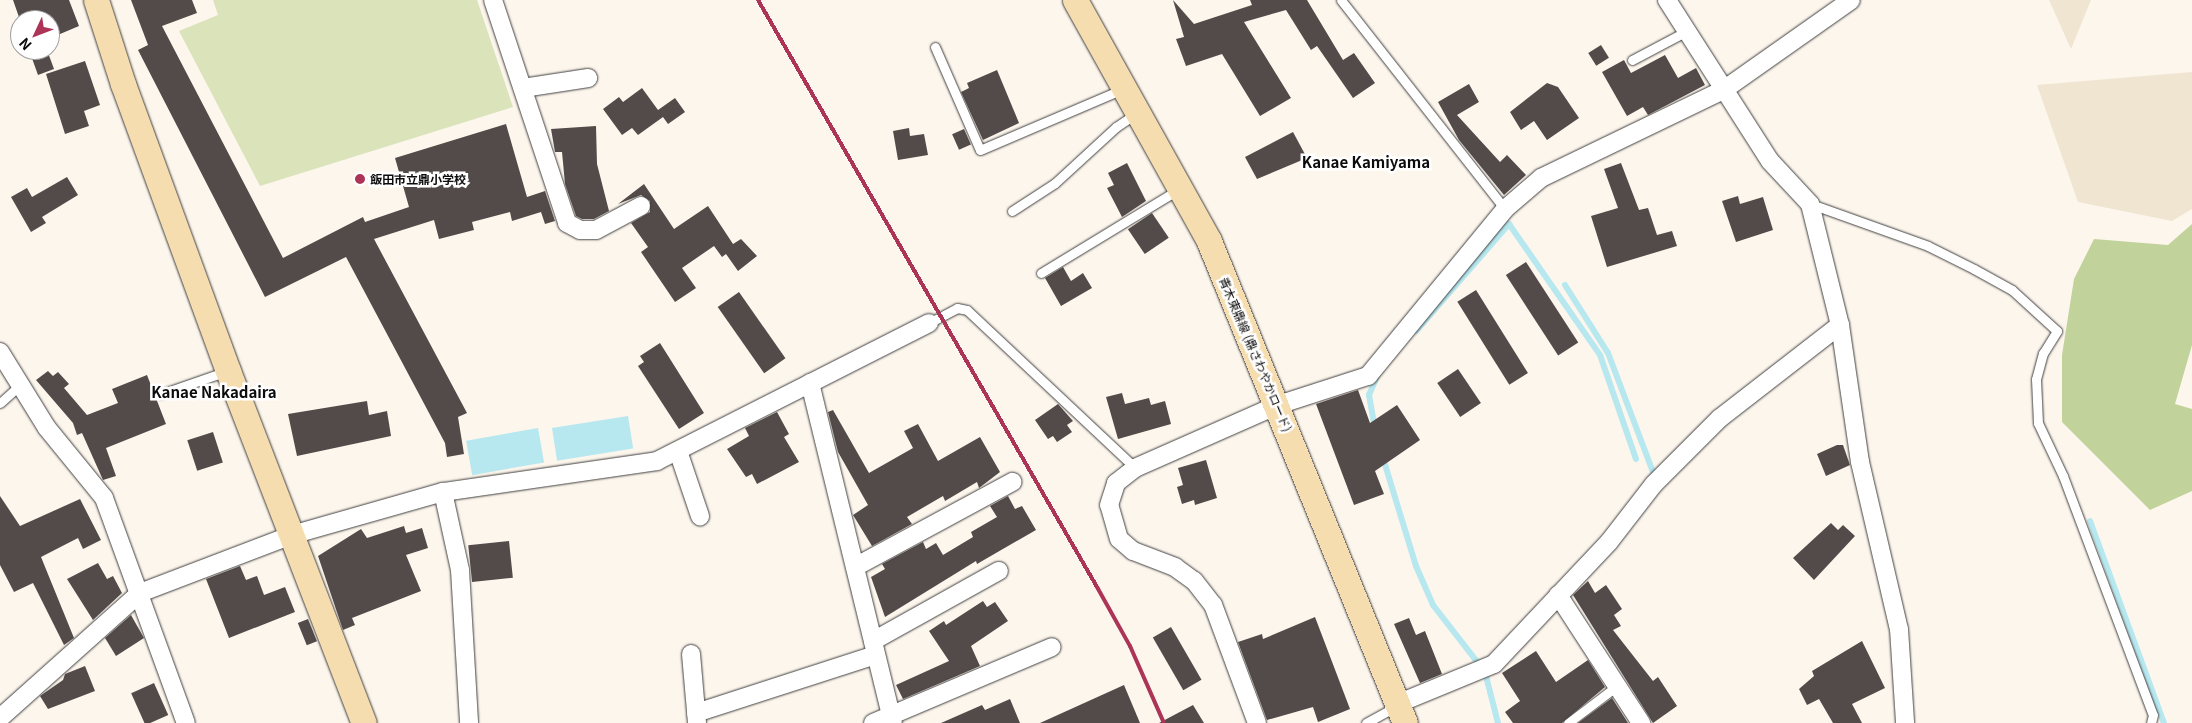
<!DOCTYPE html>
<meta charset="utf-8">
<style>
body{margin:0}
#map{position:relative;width:2192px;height:723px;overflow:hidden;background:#fdf6ed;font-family:Georgia,"Noto Sans JP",serif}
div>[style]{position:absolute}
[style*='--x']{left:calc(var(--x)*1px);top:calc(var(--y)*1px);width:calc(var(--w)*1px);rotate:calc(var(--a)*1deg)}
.farmland>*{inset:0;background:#f0e5d0}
.green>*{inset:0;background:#dae3ba}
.forest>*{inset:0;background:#c2d29b}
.water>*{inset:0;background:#b7e8ef;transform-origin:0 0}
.stream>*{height:6px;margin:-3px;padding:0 3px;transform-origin:3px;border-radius:3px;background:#b7e8ef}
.building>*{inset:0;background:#534b4a;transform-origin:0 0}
.roads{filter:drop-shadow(0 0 1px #3f3f3f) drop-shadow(0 0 1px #3f3f3f)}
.lane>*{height:9px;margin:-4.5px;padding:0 4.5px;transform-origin:4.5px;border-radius:4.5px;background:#fff}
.street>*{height:18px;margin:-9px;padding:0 9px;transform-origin:9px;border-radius:9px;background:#fff}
.secondary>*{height:25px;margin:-12.5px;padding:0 12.5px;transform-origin:12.5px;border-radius:12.5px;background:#f6ddaf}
.rail>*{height:4px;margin:-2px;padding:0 2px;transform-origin:2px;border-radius:2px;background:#ac3457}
.dots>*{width:14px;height:14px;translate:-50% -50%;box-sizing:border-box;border:2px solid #fff;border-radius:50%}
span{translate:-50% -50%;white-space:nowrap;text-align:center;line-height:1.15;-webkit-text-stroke:5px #fff;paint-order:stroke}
.poi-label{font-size:12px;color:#0c0c0c;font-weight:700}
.left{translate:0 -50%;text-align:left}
.street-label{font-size:12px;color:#0c0c0c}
.quarter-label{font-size:15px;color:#0c0c0c;font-weight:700}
.north{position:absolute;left:10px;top:10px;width:50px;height:50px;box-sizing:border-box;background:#fff;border:1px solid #9e9e9e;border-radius:50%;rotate:227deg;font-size:14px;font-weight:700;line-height:20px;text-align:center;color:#0c0c0c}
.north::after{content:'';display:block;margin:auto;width:18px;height:22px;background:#ac3457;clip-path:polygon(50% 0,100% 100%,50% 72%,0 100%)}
</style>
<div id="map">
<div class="farmland">
<i style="clip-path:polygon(2049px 0,2091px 0,2071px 49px)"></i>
<i style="clip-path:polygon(2192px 72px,2192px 209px,2172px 221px,2078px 202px,2037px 85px)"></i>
</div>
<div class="green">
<i style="clip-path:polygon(213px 0,477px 0,513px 107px,260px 186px,179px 31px,218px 15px)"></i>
</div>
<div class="forest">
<i style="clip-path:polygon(2192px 224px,2192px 345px,2175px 404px,2192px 409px,2192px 491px,2150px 510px,2062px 422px,2062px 355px,2074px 279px,2094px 239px,2168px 245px)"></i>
</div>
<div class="water">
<i style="left:628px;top:416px;width:33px;height:77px;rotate:81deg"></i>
<i style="left:538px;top:428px;width:35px;height:73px;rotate:80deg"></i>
</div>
<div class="stream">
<i style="--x:1565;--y:285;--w:80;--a:57.7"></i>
<i style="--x:1608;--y:353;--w:127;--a:69.3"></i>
<i style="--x:1416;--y:331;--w:142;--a:-49"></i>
<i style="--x:1509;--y:224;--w:160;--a:55.2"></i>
<i style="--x:1600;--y:355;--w:110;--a:70.9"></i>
<i style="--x:1375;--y:429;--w:35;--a:-100"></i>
<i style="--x:1369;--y:395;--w:23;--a:-67"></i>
<i style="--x:1383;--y:458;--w:113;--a:73"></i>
<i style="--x:1416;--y:566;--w:43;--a:66.4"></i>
<i style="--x:1433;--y:605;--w:73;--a:52.2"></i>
<i style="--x:2090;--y:521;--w:215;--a:69.9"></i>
<i style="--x:1486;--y:676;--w:49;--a:75.7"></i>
</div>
<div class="building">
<i style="clip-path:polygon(13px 0,69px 0,79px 26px,53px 37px,50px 20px,20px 20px)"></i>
<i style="clip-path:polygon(131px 0,192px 0,197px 13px,162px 26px,283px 258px,363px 217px,365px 222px,409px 207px,395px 158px,506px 124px,527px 197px,545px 191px,555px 221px,545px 224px,541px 212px,512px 221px,510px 212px,472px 222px,474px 230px,439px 239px,434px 220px,374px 239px,467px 413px,458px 417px,464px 454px,447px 457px,445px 443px,346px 257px,265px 297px,138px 50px,148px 45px)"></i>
<i style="clip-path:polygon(1173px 0,1194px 24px,1252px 5px,1250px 0,1307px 0,1343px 60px,1354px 53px,1375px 83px,1353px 98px,1317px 46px,1311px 50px,1286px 10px,1244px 22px,1291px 98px,1260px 116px,1222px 54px,1186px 66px,1176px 39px,1184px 37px)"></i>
<i style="left:1601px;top:45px;width:15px;height:15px;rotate:58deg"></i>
<i style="clip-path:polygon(29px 50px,47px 50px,54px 69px,38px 75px)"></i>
<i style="clip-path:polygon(1665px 55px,1678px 78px,1696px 68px,1705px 85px,1648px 115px,1643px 107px,1627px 116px,1602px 72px,1624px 60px,1631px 73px)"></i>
<i style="clip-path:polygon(85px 61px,100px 105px,84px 111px,89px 126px,65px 134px,46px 74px)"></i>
<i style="clip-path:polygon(997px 70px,1019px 123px,983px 140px,961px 92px,969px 88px,967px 83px)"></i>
<i style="clip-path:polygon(1547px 83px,1558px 87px,1579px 118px,1547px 140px,1534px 121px,1521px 130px,1510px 112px)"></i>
<i style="clip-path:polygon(1469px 84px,1479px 102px,1457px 115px,1500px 162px,1507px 155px,1526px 175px,1504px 195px,1459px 140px,1438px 102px)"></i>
<i style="clip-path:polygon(642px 88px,658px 110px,675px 98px,685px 112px,668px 124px,663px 117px,638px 135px,632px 128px,622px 135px,603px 109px,619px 97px,623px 102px)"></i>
<i style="clip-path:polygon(596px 126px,597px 164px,609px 211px,594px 219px,582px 219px,576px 216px,565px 184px,562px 152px,555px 152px,551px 129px)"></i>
<i style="clip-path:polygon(909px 128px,910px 136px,924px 134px,928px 155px,898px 160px,893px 131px)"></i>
<i style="left:964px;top:129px;width:17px;height:13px;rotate:66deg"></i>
<i style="clip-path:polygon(1293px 132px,1307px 158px,1257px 179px,1245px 157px)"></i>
<i style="clip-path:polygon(1127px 163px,1146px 201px,1122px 217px,1107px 188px,1114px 185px,1108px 173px)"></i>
<i style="clip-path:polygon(1621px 163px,1639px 210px,1648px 208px,1657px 235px,1672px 231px,1677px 246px,1607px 267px,1591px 216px,1618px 208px,1604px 169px)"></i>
<i style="clip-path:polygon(67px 177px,78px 195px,42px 217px,46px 223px,31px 232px,11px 197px,27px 188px,32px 197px)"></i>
<i style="clip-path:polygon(644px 184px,674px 229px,708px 206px,733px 244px,741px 239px,757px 256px,738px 271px,726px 254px,722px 257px,714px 246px,682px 268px,696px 288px,675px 302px,641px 252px,648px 247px,631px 223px,650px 212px,650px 201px,641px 195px,618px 204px)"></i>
<i style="clip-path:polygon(1738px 196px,1740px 204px,1763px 197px,1773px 230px,1736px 242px,1722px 201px)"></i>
<i style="left:1152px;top:213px;width:30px;height:29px;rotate:56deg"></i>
<i style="left:1526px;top:262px;width:96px;height:24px;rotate:57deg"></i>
<i style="clip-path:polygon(1063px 267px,1071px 281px,1083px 273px,1092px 288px,1061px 306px,1045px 278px)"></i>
<i style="left:1476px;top:290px;width:98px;height:22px;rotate:58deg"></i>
<i style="left:739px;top:292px;width:81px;height:26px;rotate:55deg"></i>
<i style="clip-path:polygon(660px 343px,704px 413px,679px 429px,638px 366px,644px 362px,640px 356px)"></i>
<i style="left:1458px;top:369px;width:41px;height:25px;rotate:56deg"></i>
<i style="clip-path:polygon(48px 371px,53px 376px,58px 372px,69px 384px,64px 388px,87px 415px,118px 403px,112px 389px,147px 375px,166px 424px,106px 448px,116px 476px,103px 480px,82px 433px,77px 435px,73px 423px,36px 380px)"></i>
<i style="clip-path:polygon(1358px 390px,1370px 423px,1397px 405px,1420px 440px,1375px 471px,1384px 494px,1354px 505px,1316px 404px)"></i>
<i style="clip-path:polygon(1122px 393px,1125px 404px,1149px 398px,1151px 405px,1165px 401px,1171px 424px,1118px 439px,1106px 397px)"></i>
<i style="clip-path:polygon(367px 401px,369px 415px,387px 411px,391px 436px,297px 456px,288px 414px)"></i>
<i style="clip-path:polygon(1058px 404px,1073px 421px,1067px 425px,1072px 432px,1057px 442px,1053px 436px,1048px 439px,1035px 420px)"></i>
<i style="clip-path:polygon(833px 410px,869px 473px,913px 448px,904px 431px,918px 424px,938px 461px,980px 437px,1000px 472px,979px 488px,977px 482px,945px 501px,943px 496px,907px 517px,912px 524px,872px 546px,853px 515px,868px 505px,838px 452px,828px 412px)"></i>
<i style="clip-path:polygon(777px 412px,789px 434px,784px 437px,799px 462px,757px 484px,752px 474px,746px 477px,727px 449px,749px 436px,745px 428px)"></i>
<i style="left:213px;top:432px;width:32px;height:27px;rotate:72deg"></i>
<i style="clip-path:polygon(1837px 445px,1843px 445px,1850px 465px,1826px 476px,1817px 454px)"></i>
<i style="clip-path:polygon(1206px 460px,1217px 498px,1195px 505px,1194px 500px,1182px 504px,1177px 487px,1183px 485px,1178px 468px)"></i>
<i style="clip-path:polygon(0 496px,20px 526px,80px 499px,101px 540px,83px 549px,78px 538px,41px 557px,74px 638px,64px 645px,33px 583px,14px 592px,0 565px)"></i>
<i style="clip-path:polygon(1008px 496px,1015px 509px,1022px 506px,1036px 530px,977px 564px,976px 561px,885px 617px,871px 577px,885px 569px,882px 564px,923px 542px,926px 549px,936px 543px,943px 555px,973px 537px,971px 532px,997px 517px,990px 506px)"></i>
<i style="clip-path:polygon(1831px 523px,1838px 530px,1843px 525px,1855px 536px,1814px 580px,1793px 558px)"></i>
<i style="clip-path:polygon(404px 526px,406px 533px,422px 528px,428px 548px,406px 555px,421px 591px,352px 618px,355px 625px,343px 630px,318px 556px,361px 529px,367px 538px)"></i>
<i style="left:509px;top:541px;width:37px;height:41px;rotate:84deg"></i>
<i style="clip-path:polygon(98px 563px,107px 579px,113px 576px,122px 593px,93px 620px,67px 579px)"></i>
<i style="clip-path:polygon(240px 566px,246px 580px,257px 576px,264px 595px,285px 587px,295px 612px,229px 638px,206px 579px)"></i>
<i style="clip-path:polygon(1588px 581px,1595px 593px,1606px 585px,1622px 609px,1614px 615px,1621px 626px,1613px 630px,1653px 681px,1658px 677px,1677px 706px,1653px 723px,1573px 595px)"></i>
<i style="clip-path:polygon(983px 601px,987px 607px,995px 602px,1008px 621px,971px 646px,980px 666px,903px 699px,896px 685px,949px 661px,929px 631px,944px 621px,946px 625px)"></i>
<i style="clip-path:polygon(131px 615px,144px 638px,116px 656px,105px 638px)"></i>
<i style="clip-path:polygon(1315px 617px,1350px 709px,1318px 722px,1313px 707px,1267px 720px,1238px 642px,1262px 634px,1263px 639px)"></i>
<i style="clip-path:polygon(1409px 618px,1416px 635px,1425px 631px,1442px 674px,1420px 683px,1394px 624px)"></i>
<i style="left:308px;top:619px;width:24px;height:11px;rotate:68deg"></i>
<i style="left:1171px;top:627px;width:61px;height:21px;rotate:60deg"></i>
<i style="clip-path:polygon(1862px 641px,1885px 688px,1852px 704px,1862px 723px,1833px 723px,1819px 699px,1807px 705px,1799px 689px,1814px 676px,1812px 671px)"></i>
<i style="clip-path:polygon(1536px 651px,1556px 682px,1588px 660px,1605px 687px,1562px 723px,1513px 723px,1505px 712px,1520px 701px,1502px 673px)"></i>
<i style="clip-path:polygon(85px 666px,95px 691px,48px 709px,40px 696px,63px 680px,65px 674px)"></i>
<i style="left:154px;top:683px;width:35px;height:25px;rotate:66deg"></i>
<i style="clip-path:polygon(1124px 685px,1140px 723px,1040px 723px)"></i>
<i style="clip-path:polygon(1612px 698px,1628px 723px,1578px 723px)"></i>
<i style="clip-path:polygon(1010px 699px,1020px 723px,941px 723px,982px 705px,985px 710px)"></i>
<i style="clip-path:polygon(1193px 705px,1204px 723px,1159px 723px)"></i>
</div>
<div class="roads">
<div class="lane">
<i style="--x:1341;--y:0;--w:266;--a:51.9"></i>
<i style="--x:935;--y:47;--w:112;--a:66.4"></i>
<i style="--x:980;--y:150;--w:155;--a:-23.1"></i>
<i style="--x:1632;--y:60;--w:62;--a:-27.8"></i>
<i style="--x:1811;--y:204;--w:124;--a:19.7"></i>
<i style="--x:1928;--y:246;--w:51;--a:26.6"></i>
<i style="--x:1974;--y:269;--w:43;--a:28.9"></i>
<i style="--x:2012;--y:290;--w:61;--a:42.3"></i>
<i style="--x:2057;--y:331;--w:26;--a:122"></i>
<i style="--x:2043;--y:353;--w:27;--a:105"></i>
<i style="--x:2036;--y:379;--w:44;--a:87.4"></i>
<i style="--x:2038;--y:423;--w:59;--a:64.7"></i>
<i style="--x:2063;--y:476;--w:255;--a:69.4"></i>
<i style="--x:2153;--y:715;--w:8;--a:104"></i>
<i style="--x:1012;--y:211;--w:51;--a:-33.1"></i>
<i style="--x:1055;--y:183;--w:83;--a:-42.6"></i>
<i style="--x:1116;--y:127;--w:25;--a:-34"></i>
<i style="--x:1041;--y:273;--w:162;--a:-31.3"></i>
<i style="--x:929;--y:323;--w:32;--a:-28"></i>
<i style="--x:957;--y:308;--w:10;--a:11"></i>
<i style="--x:967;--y:310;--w:231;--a:43.2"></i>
<i style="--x:161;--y:394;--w:70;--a:-19.2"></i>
<i style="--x:0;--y:403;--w:28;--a:-42"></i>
<i style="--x:1366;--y:723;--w:25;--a:-29"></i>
<i style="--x:1568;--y:723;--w:61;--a:-37.1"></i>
</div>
<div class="street">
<i style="--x:493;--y:0;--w:235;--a:71.6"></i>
<i style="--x:567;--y:223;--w:15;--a:28"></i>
<i style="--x:580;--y:230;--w:16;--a:0"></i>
<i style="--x:596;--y:230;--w:51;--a:-28.1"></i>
<i style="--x:1667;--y:0;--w:191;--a:57.4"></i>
<i style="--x:1770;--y:161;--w:59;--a:47.1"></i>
<i style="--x:1810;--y:204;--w:125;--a:76.1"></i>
<i style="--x:1840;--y:325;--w:138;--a:81.7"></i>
<i style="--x:1860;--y:462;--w:171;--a:76.9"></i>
<i style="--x:1899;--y:629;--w:94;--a:86.3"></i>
<i style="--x:523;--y:88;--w:66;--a:-8.7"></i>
<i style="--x:0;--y:352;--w:89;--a:58.3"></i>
<i style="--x:47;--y:428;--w:90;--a:50.8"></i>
<i style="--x:104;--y:498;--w:239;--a:70"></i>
<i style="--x:810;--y:383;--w:350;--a:76.3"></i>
<i style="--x:678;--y:451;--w:69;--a:71.3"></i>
<i style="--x:443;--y:492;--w:80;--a:77.7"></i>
<i style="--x:460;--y:570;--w:153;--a:86.6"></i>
<i style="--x:855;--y:567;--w:179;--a:-28.4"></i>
<i style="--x:1558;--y:595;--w:153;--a:57"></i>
<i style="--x:873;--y:641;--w:144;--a:-29.1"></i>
<i style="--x:691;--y:654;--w:69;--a:85"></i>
<i style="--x:1397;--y:704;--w:105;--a:-22.4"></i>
<i style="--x:1494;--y:664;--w:168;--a:-46.7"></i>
<i style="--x:1609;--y:542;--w:73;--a:-52.2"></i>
<i style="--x:1654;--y:484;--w:93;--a:-45"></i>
<i style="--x:1720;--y:418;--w:152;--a:-37.8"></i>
<i style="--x:696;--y:713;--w:189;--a:-17.9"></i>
<i style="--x:0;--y:718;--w:188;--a:-41.8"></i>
<i style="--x:140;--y:593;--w:163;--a:-20.9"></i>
<i style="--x:292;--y:535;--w:157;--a:-15.9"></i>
<i style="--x:443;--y:492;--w:216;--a:-8.2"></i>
<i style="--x:657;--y:461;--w:305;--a:-26.9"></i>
<i style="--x:873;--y:723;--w:194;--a:-23"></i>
<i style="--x:1257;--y:723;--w:126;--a:-110.4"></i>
<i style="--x:1213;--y:605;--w:31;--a:-128"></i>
<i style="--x:1194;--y:581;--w:24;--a:-144"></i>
<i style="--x:1175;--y:567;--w:45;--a:-159.1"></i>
<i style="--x:1133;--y:551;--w:18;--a:-139"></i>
<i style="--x:1119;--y:539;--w:35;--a:-106"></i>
<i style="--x:1109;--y:505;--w:23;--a:-72"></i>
<i style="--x:1116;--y:483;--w:24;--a:-38"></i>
<i style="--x:1135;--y:468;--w:156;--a:-23.8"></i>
<i style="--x:1278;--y:405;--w:95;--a:-17.9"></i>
<i style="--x:1368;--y:376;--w:216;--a:-50.6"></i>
<i style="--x:1505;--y:209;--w:48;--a:-40.7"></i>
<i style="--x:1541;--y:178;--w:204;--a:-25.8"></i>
<i style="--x:1725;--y:89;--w:154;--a:-35.2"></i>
</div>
<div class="secondary">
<i style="--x:96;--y:0;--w:88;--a:72.2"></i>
<i style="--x:123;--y:84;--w:306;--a:69.9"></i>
<i style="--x:228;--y:371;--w:377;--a:68.9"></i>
<i style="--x:1075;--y:0;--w:276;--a:60.9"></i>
<i style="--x:1209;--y:241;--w:520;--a:67.87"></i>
</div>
</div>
<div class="rail">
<i style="--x:758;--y:0;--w:678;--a:59.99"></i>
<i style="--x:1097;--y:587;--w:68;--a:60.8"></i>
<i style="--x:1130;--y:646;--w:84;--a:66.2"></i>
</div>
<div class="dots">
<i style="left:360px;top:179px;background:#ac3457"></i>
</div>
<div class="poi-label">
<span class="left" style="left:370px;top:179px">飯田市立鼎小学校</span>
</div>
<div class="street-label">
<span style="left:1256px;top:354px;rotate:67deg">青木東鼎線 (鼎さわやかロード)</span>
</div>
<div class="quarter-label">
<span style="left:1366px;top:162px">Kanae Kamiyama</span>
<span style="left:214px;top:392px">Kanae Nakadaira</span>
</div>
<div class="north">N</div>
</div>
